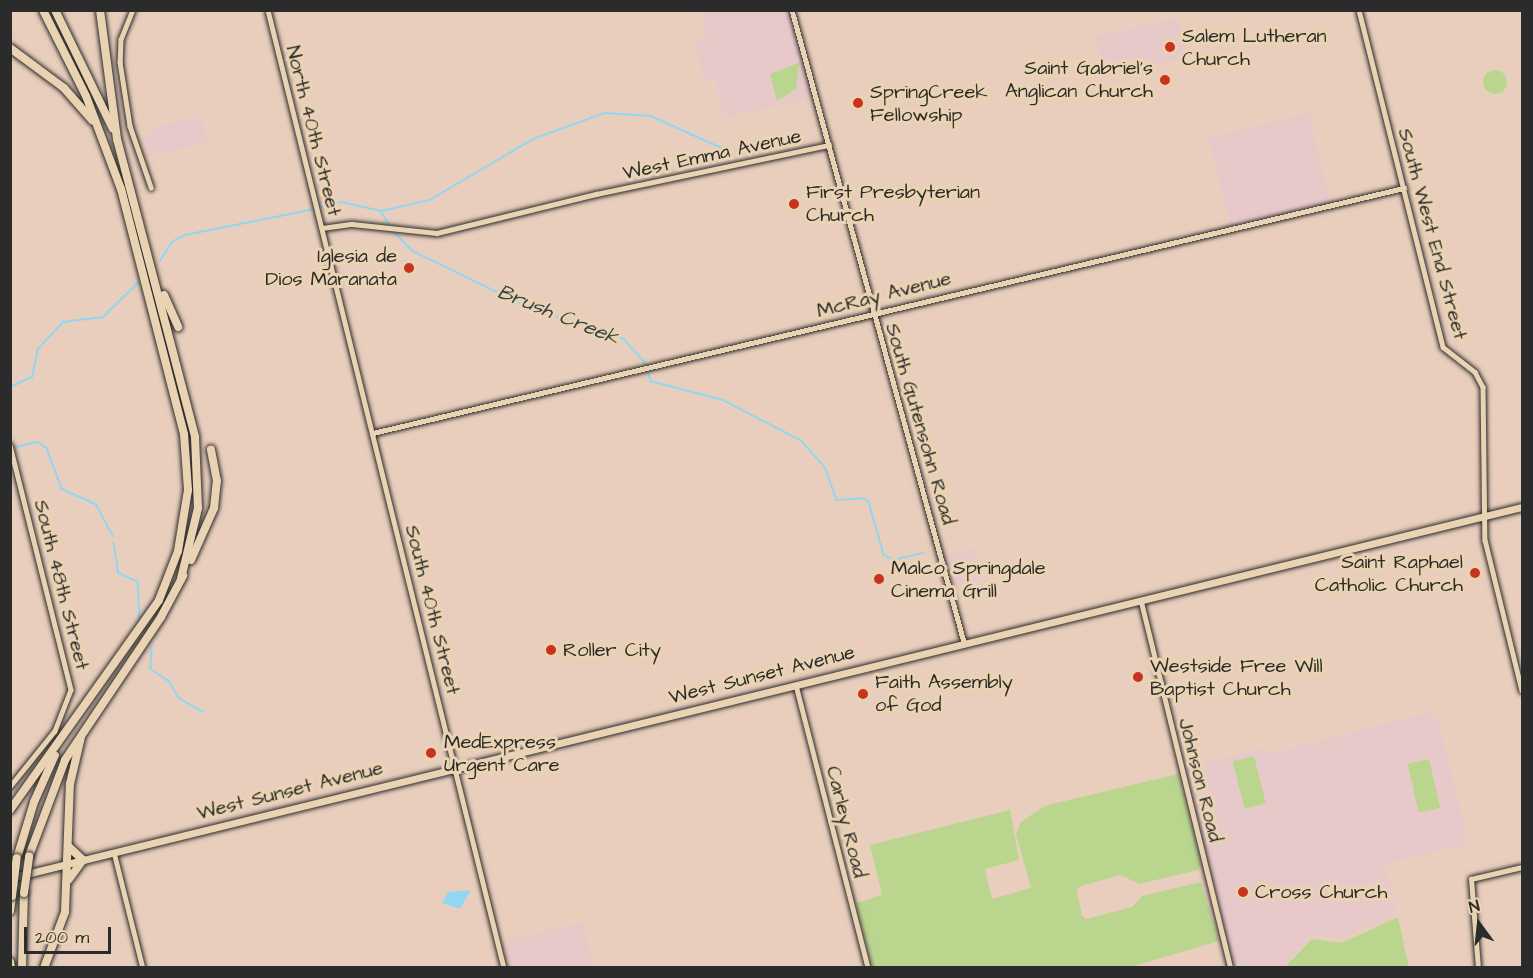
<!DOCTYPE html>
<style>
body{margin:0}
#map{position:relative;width:1533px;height:978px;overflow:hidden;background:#e9cebd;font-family:"Architects Daughter",sans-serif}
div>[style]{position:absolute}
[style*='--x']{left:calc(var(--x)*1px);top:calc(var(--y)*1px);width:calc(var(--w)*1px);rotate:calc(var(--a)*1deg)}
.built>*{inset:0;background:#e8c9c9;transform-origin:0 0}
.green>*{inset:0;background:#bad68e;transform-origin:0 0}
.round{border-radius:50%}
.water>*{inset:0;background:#91d7f2}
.stream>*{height:1.5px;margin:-0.75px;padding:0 0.75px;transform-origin:0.75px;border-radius:0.75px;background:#91d7f2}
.roads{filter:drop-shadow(0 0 2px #2b2b2b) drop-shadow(0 0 2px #2b2b2b)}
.tertiary>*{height:4.5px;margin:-2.25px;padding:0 2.25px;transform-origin:2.25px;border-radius:2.25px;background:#ead3b3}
.trunk>*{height:7px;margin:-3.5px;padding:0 3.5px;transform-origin:3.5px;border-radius:3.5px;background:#ead3b3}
.motorway>*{height:8px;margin:-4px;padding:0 4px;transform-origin:4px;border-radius:4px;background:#ead3b3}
.bridges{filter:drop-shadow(0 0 2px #2b2b2b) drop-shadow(0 0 2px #2b2b2b)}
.motorway-bridge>*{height:8px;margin:-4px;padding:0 4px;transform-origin:4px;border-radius:4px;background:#ead3b3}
.dots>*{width:16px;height:16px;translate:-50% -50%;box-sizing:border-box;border:3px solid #ead3b3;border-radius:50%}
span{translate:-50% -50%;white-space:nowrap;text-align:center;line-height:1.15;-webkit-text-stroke:6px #ead3b3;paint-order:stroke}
.poi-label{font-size:20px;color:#2b2b2b}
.left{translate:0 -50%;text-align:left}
.right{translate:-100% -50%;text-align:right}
.street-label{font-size:20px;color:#2b2b2b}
.water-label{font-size:21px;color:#3a4549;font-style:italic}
.frame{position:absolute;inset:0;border:12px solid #2b2b2b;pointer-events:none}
.north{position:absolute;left:1449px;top:894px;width:60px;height:60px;-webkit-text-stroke:4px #ead3b3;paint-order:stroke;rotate:345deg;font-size:16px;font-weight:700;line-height:24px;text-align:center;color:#2b2b2b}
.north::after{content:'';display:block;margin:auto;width:21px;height:27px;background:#2b2b2b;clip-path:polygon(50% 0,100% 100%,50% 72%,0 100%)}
.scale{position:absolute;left:24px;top:927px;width:87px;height:27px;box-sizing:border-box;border:3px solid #2b2b2b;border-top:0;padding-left:8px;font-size:18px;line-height:21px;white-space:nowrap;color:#2b2b2b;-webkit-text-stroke:4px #ead3b3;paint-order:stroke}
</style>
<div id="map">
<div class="built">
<i style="clip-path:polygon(700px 11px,792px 11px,816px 97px,724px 118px,715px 79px,704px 81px,694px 40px,707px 37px)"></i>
<i style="left:1180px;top:17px;width:41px;height:87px;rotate:77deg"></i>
<i style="left:1308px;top:113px;width:92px;height:102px;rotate:76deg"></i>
<i style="clip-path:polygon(202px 116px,208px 144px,149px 155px,143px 140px,152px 128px)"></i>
<i style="left:975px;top:548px;width:32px;height:31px;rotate:74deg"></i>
<i style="clip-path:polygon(1430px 712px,1438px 719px,1468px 844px,1385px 864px,1397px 913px,1341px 939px,1312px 935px,1285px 967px,1235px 967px,1186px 767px,1268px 747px,1270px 754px)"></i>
<i style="clip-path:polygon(583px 922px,594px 967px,509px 967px,503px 942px)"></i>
</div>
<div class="green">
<i style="clip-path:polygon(799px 63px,796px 89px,777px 101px,770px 74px)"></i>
<i class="round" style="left:1483px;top:70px;width:24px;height:24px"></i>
<i style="left:1254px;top:756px;width:49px;height:22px;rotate:76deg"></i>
<i style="left:1429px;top:759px;width:50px;height:22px;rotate:77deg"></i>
<i style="clip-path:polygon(1178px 774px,1201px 864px,1198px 870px,1139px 884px,1121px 875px,1081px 886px,1077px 890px,1082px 916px,1086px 919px,1132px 907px,1142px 896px,1201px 882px,1219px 941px,1130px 967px,873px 967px,856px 903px,882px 895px,870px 845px,1010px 810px,1019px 860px,985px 869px,992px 899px,1031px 888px,1016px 834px,1021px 822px,1044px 806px)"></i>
<i style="clip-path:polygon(1398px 917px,1409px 967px,1285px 967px,1312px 939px,1342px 943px)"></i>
</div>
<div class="water">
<i style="clip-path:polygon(471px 890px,460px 909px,442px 903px,448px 892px)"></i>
</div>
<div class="stream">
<i style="--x:728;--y:151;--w:6;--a:31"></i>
<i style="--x:320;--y:207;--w:23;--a:-13"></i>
<i style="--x:342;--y:202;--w:32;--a:13"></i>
<i style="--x:373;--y:209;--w:8;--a:14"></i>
<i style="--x:381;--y:211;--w:19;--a:58"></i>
<i style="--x:381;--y:211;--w:50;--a:-12.7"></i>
<i style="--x:430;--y:200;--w:120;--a:-30.6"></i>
<i style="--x:533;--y:139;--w:77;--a:-19.9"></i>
<i style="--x:605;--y:113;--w:46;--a:3.7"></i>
<i style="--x:651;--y:116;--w:78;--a:24.3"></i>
<i style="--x:393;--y:231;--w:28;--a:45"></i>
<i style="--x:413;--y:251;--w:128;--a:26"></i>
<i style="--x:528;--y:307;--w:101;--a:18.4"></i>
<i style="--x:624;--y:339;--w:31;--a:48"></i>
<i style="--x:645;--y:362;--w:20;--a:72"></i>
<i style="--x:651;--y:381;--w:74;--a:14.8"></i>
<i style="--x:723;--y:400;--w:89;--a:27.4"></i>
<i style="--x:802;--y:441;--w:35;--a:49"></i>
<i style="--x:825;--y:467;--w:35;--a:70"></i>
<i style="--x:837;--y:500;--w:26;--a:-4"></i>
<i style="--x:863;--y:498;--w:7;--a:34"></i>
<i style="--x:869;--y:502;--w:55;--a:74.2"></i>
<i style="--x:884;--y:555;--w:11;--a:27"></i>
<i style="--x:894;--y:560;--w:30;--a:-14"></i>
<i style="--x:160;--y:261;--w:22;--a:-58"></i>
<i style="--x:172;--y:242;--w:15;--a:-28"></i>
<i style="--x:185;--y:235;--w:133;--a:-11.3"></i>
<i style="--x:10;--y:387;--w:24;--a:-24"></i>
<i style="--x:32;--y:377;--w:29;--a:-78"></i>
<i style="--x:38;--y:349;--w:37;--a:-47"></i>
<i style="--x:63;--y:322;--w:40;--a:-7.1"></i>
<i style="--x:103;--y:317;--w:50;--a:-44.2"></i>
<i style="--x:16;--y:447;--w:23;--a:-13"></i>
<i style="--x:38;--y:442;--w:11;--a:34"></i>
<i style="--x:47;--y:448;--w:44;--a:69.9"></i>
<i style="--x:62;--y:489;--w:37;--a:24"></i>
<i style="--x:96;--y:504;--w:36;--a:62"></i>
<i style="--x:114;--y:543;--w:30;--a:81"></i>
<i style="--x:119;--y:573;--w:21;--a:25"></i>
<i style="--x:138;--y:582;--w:38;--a:87"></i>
<i style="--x:152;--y:647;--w:22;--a:93"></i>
<i style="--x:151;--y:669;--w:23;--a:34"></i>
<i style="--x:170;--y:682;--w:18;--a:61"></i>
<i style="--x:179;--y:698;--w:28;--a:30"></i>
</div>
<div class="roads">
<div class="tertiary">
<i style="--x:133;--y:10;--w:31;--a:112"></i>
<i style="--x:121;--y:39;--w:23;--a:92"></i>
<i style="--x:120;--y:62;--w:65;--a:81.1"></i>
<i style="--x:130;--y:126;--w:65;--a:71"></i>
<i style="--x:268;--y:10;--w:987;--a:76.16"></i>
<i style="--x:792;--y:10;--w:655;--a:74.78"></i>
<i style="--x:1359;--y:10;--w:347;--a:76"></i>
<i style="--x:1443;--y:347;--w:41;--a:38"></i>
<i style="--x:1475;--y:372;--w:17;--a:62"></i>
<i style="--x:1483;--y:387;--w:153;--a:89.3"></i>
<i style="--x:1485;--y:540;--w:155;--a:76.2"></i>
<i style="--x:322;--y:228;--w:30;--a:-8"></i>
<i style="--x:352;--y:224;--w:85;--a:6"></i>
<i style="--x:437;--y:233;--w:164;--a:-13.8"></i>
<i style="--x:596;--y:194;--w:238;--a:-11.9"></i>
<i style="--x:373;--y:433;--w:1060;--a:-13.37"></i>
<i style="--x:10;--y:445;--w:252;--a:76"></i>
<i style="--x:71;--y:690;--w:44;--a:111.3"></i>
<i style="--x:55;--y:731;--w:72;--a:128.8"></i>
<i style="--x:1141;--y:600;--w:379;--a:76.3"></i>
<i style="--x:796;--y:685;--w:292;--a:75.7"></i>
<i style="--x:114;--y:852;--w:120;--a:76"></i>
<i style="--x:1478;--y:968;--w:89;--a:-94.5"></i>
<i style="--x:1471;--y:879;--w:52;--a:-13.2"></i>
</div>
<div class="trunk">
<i style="--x:10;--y:878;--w:1557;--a:-13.79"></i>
</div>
<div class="motorway">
<i style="--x:55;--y:10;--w:132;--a:64"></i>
<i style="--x:100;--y:10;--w:130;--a:82.5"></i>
<i style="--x:117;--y:139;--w:308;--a:75.3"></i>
<i style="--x:195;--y:437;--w:71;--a:87.6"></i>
<i style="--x:198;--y:508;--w:73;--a:103.5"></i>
<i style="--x:10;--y:48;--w:67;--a:36.5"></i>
<i style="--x:64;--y:88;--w:43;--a:48.8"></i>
<i style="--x:164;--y:295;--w:35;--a:66"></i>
<i style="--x:191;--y:560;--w:57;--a:-66.1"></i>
<i style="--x:214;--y:508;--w:27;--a:-84"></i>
<i style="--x:217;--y:481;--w:32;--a:-101"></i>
<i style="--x:10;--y:810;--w:257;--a:-54.6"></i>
<i style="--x:159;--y:600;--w:53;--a:-68.8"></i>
<i style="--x:178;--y:551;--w:62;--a:-80.7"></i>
<i style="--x:188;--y:490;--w:56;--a:-94.1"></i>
<i style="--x:184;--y:434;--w:253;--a:-104.4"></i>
<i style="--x:121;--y:189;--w:99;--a:-110.6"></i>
<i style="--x:86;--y:96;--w:96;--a:-116.6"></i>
<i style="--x:69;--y:847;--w:19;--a:43"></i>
<i style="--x:83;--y:860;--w:24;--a:126"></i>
<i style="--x:29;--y:856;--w:103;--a:-69.4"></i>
<i style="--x:65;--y:760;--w:172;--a:-56.1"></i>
<i style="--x:161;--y:617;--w:47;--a:-61.8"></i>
<i style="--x:17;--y:858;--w:59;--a:-73.1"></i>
<i style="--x:34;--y:802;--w:51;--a:-65.9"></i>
<i style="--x:10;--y:911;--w:15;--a:-82"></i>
<i style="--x:10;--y:962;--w:6;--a:81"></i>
<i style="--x:22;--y:968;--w:75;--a:-88.5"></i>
<i style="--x:44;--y:968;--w:60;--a:-69.4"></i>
<i style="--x:65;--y:912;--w:128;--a:-87.8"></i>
<i style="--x:70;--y:784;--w:48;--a:-76.8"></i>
</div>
</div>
<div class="bridges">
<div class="motorway-bridge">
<i style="--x:24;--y:893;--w:37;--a:-82"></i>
<i style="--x:12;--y:896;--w:38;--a:-83"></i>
</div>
</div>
<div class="dots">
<i style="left:1170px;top:47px;background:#c8321e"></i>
<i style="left:1165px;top:80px;background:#c8321e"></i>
<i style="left:858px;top:103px;background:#c8321e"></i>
<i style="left:794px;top:204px;background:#c8321e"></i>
<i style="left:409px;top:268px;background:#c8321e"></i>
<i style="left:1475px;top:573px;background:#c8321e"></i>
<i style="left:879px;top:579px;background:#c8321e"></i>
<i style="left:551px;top:650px;background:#c8321e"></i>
<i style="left:1138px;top:677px;background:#c8321e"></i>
<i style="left:863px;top:694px;background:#c8321e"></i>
<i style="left:431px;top:753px;background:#c8321e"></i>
<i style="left:1243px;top:892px;background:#c8321e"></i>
</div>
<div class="poi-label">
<span class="left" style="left:1182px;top:48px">Salem Lutheran<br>Church</span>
<span class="right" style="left:1153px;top:80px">Saint Gabriel's<br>Anglican Church</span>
<span class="left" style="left:870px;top:104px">SpringCreek<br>Fellowship</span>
<span class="left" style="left:806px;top:204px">First Presbyterian<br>Church</span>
<span class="right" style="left:397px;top:268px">Iglesia de<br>Dios Maranata</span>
<span class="right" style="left:1463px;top:574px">Saint Raphael<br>Catholic Church</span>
<span class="left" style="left:891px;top:580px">Malco Springdale<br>Cinema Grill</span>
<span class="left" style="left:563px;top:650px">Roller City</span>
<span class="left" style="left:1150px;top:678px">Westside Free Will<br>Baptist Church</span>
<span class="left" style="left:875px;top:694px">Faith Assembly<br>of God</span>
<span class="left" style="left:444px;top:754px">MedExpress<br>Urgent Care</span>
<span class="left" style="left:1255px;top:892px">Cross Church</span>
</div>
<div class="street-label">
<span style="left:313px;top:131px;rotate:76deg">North 40th Street</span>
<span style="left:712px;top:155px;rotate:-12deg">West Emma Avenue</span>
<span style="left:1432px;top:234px;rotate:75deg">South West End Street</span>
<span style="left:884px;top:295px;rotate:-14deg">McRay Avenue</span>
<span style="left:920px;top:424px;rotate:74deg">South Gutensohn Road</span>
<span style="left:61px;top:585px;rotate:76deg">South 48th Street</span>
<span style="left:432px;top:610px;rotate:76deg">South 40th Street</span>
<span style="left:762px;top:675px;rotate:-14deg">West Sunset Avenue</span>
<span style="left:1200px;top:780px;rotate:76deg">Johnson Road</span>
<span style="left:290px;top:791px;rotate:-14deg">West Sunset Avenue</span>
<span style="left:846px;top:822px;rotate:76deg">Carley Road</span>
</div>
<div class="water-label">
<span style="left:558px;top:315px;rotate:22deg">Brush Creek</span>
</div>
<div class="frame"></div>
<div class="north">N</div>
<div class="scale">200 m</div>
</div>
